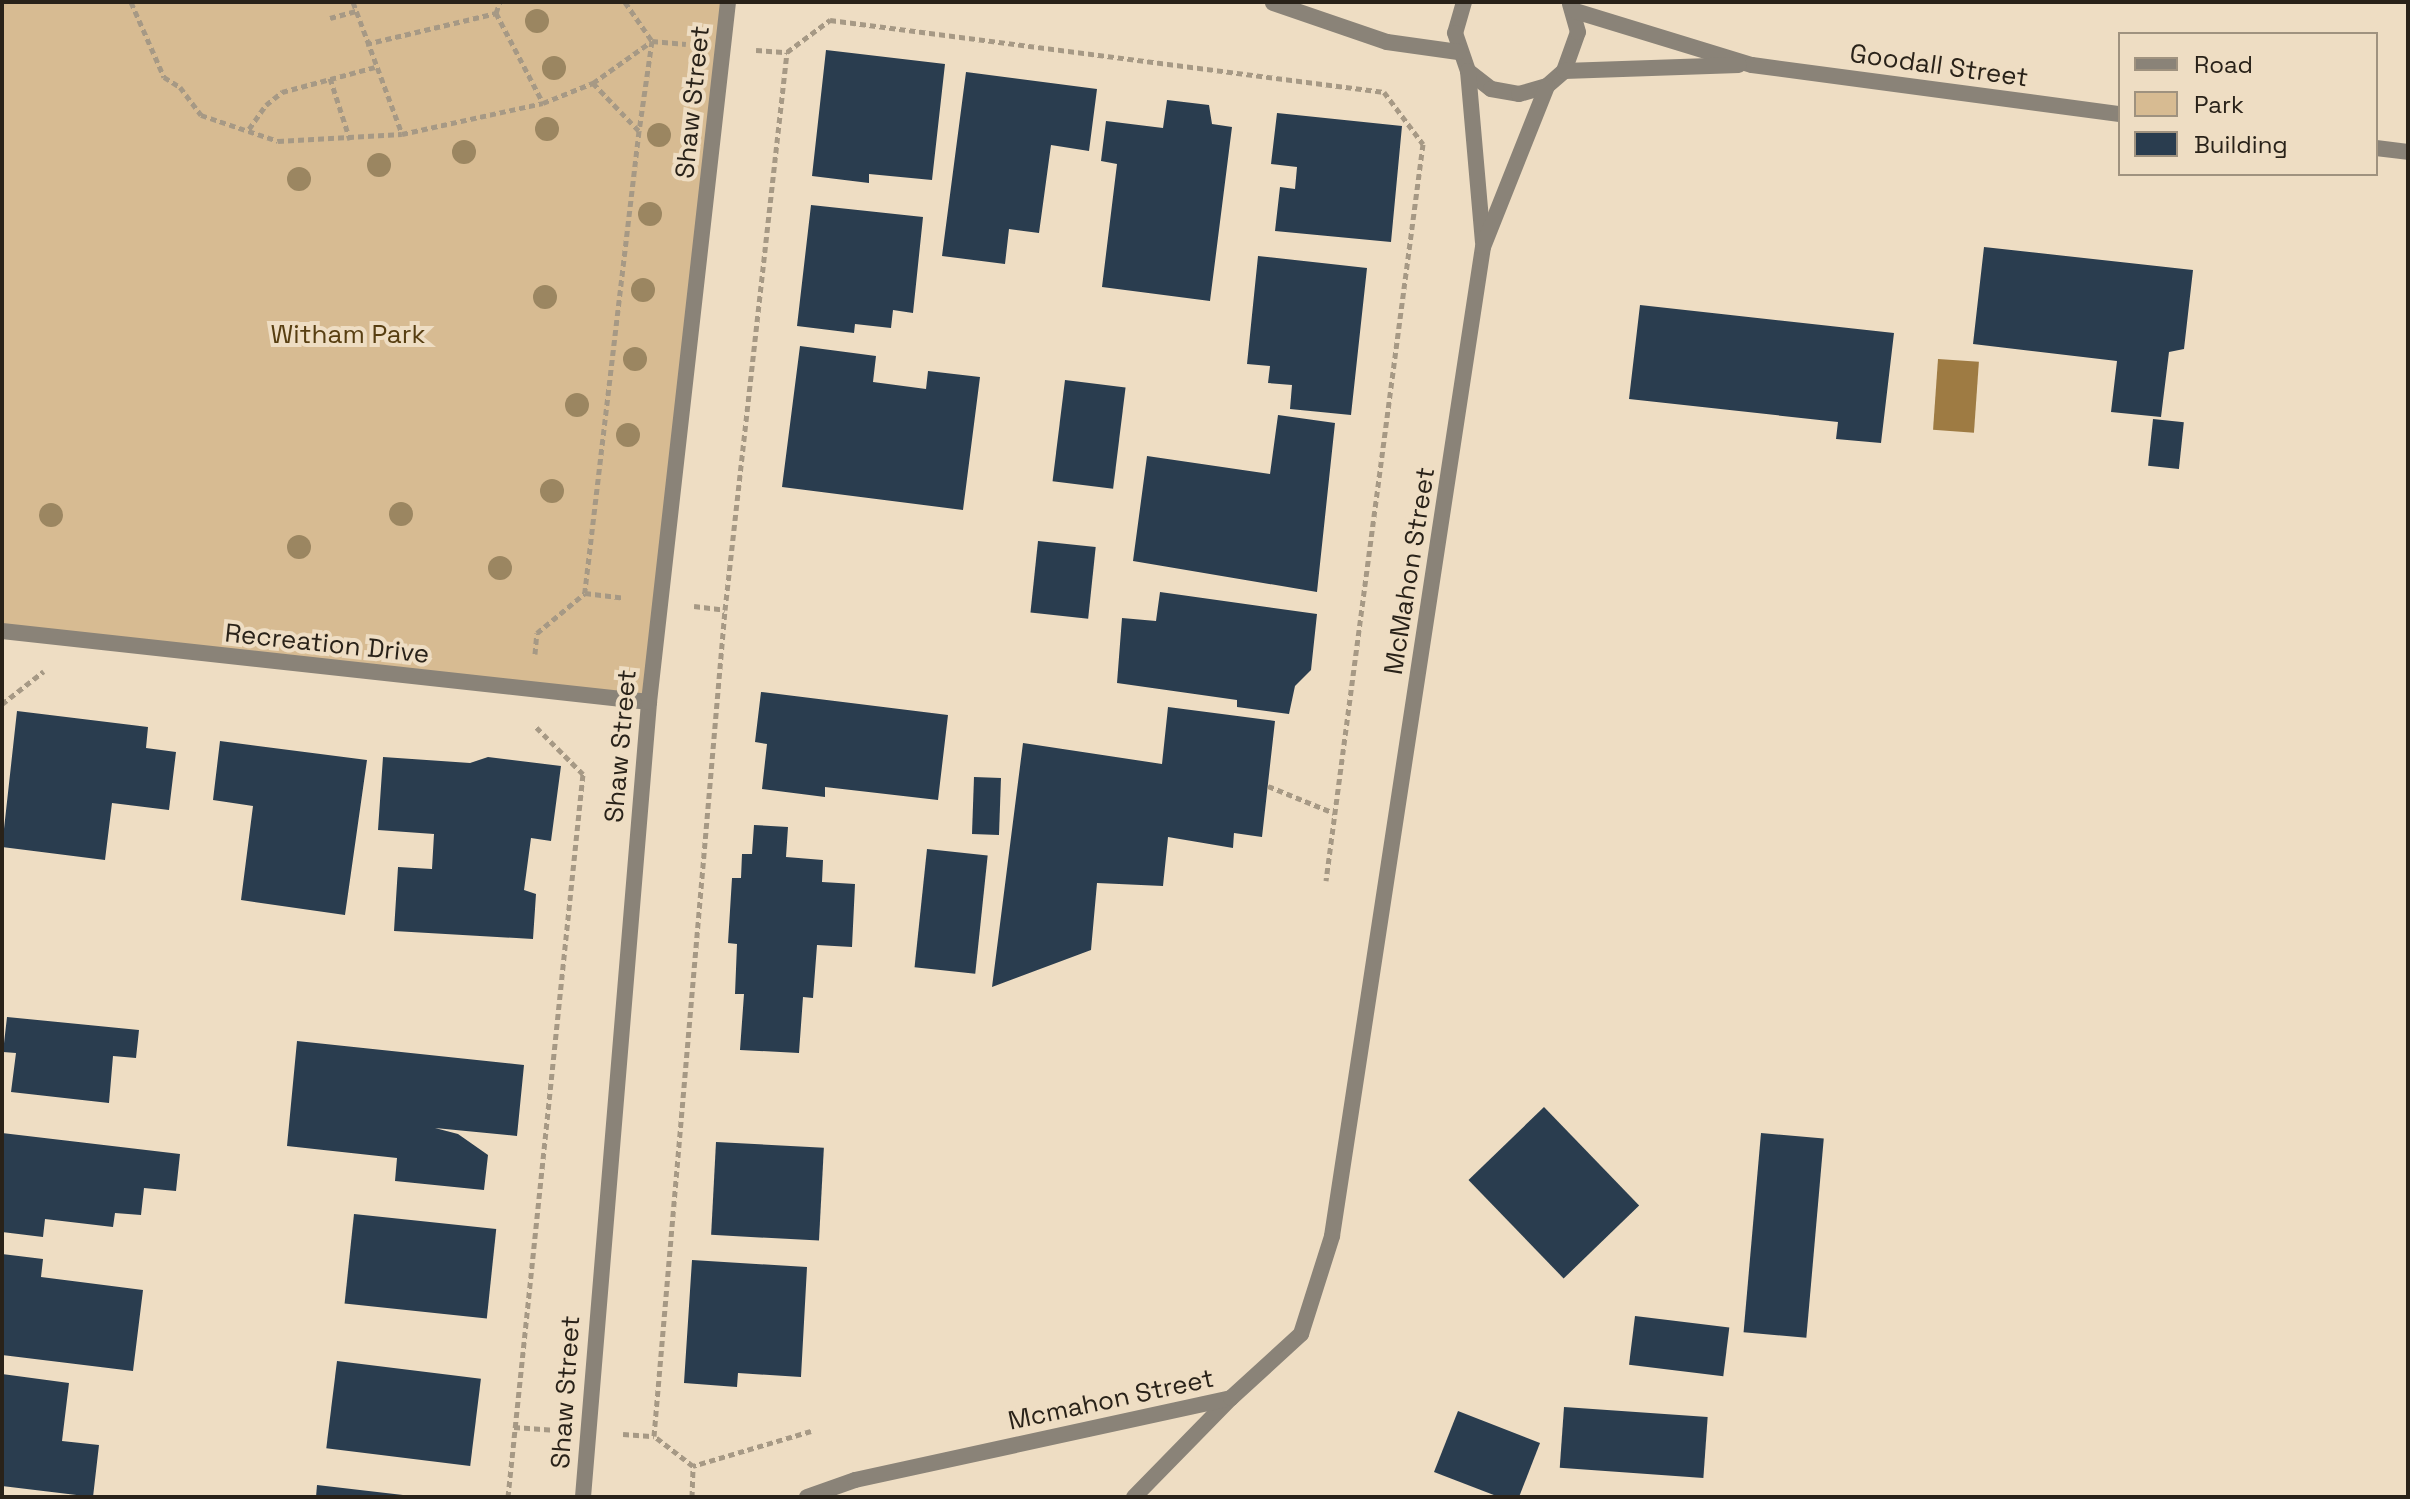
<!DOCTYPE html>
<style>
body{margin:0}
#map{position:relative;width:2410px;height:1499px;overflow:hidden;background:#eeddc3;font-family:"Space Grotesk",sans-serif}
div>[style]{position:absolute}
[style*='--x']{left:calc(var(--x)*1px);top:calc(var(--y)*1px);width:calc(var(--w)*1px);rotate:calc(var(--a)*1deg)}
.green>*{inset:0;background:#d7bb92}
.water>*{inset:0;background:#9e7b43;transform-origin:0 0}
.building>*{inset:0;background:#2a3d4f;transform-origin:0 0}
.path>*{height:5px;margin-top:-2.5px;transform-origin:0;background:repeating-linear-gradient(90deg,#a69985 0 6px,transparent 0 10px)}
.service>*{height:16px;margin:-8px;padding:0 8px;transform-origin:8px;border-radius:8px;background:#8a8378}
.minor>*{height:16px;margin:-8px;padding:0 8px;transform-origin:8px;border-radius:8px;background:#8a8378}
.trees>*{width:24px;height:24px;margin:-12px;border-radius:50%;background:#9b8661}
span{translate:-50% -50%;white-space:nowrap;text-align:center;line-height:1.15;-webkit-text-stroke:8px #eeddc3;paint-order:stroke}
.street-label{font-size:26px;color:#292219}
.park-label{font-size:26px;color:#573e11}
.frame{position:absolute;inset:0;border:4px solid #292219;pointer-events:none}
.legend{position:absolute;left:2118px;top:32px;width:260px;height:144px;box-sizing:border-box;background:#eeddc3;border:2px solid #9f927f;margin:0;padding:10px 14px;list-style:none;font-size:24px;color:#292219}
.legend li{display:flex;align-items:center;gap:16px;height:40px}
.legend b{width:40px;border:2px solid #9f927f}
</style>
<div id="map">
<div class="green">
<i style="clip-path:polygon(2px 2px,728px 2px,649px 702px,2px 631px)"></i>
</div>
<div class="water">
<i style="left:1938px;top:359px;width:41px;height:71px;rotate:4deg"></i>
</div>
<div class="building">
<i style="clip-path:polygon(826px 50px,945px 64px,932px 180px,869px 174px,869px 183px,812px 176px)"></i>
<i style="clip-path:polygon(966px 72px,1097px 89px,1089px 151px,1051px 145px,1039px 233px,1009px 229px,1005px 264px,942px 256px)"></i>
<i style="clip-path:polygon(1167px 100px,1209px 105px,1212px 124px,1232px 127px,1210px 301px,1102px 287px,1117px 164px,1101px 161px,1106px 121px,1163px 128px)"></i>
<i style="clip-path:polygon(1277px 113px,1402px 126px,1391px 242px,1275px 231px,1280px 187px,1295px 189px,1297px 167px,1271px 164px)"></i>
<i style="clip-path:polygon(811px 205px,923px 217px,913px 313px,893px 310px,891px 328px,855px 324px,854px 333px,797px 326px)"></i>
<i style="clip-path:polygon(1984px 247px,2193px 270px,2184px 349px,2169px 352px,2161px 417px,2111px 412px,2117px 361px,1973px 344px)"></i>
<i style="clip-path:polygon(1258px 256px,1367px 268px,1351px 415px,1290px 409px,1292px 385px,1268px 383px,1270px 366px,1247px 364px)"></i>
<i style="clip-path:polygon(1640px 305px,1894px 333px,1881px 443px,1836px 439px,1838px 422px,1629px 399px)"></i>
<i style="clip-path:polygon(800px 346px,876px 356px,873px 382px,926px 389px,928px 371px,980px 377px,963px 510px,782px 487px)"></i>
<i style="left:1065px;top:380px;width:61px;height:102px;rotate:7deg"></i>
<i style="clip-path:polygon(1278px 415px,1335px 423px,1317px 592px,1133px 561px,1147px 456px,1270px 474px)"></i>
<i style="left:2153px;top:419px;width:31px;height:47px;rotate:6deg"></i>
<i style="left:1038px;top:541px;width:58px;height:72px;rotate:6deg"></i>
<i style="clip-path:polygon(1160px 592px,1317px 614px,1311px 670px,1295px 686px,1289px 714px,1237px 707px,1237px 700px,1117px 683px,1122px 618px,1156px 621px)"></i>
<i style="clip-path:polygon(761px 692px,948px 715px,938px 800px,825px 787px,825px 797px,762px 789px,767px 744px,755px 742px)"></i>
<i style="clip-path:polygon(1168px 707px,1275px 721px,1262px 837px,1234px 833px,1233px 848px,1168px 837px,1163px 886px,1097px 883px,1091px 950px,992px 987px,1023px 743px,1162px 764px)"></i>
<i style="clip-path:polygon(17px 711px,148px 727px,146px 748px,176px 752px,169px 810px,112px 803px,105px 860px,2px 847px)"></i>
<i style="clip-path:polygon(220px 741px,367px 760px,345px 915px,241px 900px,253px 806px,213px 800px)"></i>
<i style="clip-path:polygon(383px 757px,470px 763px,488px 757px,561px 766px,551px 841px,531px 838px,524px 890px,536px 894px,533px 939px,394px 931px,398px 867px,432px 869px,434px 834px,378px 830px)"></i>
<i style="left:974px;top:777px;width:27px;height:57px;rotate:2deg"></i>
<i style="clip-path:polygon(754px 825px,788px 827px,786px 857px,823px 860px,822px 882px,855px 884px,852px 947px,817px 945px,813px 998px,803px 997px,799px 1053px,740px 1050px,744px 994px,735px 994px,737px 944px,728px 943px,732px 878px,741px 878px,742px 854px,752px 854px)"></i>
<i style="left:927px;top:849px;width:61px;height:119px;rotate:6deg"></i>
<i style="clip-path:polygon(7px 1017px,139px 1030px,136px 1058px,113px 1056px,109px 1103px,11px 1092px,16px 1053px,3px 1052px)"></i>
<i style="clip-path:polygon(297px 1041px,524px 1065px,517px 1136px,435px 1128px,458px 1134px,488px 1155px,484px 1190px,395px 1181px,397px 1158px,287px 1146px)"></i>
<i style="left:1544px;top:1107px;width:137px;height:105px;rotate:46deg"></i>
<i style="clip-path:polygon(2px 1133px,180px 1154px,176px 1191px,144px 1188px,141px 1215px,115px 1213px,113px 1227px,45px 1219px,43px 1237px,2px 1232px)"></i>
<i style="left:1761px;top:1133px;width:63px;height:200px;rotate:5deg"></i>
<i style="left:716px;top:1142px;width:108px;height:93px;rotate:3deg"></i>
<i style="left:354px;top:1214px;width:143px;height:90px;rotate:6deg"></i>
<i style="clip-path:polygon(2px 1254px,43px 1259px,41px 1277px,143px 1290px,133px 1371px,2px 1355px)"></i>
<i style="clip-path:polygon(692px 1260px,807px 1267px,801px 1377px,738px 1373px,737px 1387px,684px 1383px)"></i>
<i style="left:1635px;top:1316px;width:95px;height:49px;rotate:7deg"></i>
<i style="left:337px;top:1361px;width:145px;height:88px;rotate:7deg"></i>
<i style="clip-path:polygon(2px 1374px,69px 1383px,62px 1441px,99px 1445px,93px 1497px,2px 1486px)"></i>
<i style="left:1564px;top:1407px;width:144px;height:61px;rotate:4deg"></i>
<i style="clip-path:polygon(1458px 1411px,1540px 1443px,1519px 1497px,1499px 1497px,1434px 1472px)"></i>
<i style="clip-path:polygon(317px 1485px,403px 1495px,403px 1497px,316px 1497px)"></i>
</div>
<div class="path">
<i style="--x:131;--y:2;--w:82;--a:66.3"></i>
<i style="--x:164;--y:77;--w:19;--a:32"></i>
<i style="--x:180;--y:87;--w:35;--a:53"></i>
<i style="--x:201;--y:115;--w:81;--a:18.7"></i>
<i style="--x:278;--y:141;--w:124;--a:-3.2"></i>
<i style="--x:402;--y:134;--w:144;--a:-12.4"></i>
<i style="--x:543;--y:103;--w:54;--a:-21.8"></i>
<i style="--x:593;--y:83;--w:72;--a:-35.4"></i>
<i style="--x:652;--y:41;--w:34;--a:5"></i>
<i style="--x:353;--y:2;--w:141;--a:69.6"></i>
<i style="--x:625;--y:2;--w:47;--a:55.3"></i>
<i style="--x:652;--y:41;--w:91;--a:98.2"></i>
<i style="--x:496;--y:13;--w:12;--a:-70"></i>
<i style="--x:330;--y:18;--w:27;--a:-15"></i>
<i style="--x:366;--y:44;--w:134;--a:-13.4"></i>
<i style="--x:496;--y:13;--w:102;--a:62.4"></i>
<i style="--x:756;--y:50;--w:31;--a:4"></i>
<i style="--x:330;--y:78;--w:65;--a:72.1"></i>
<i style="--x:593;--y:83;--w:66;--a:46.2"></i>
<i style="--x:639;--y:131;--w:465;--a:96.7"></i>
<i style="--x:585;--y:593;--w:39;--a:7"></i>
<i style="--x:249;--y:129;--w:29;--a:-55"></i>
<i style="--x:266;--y:105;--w:21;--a:-39"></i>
<i style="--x:282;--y:92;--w:96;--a:-15"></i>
<i style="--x:694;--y:606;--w:31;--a:7"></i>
<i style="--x:535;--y:654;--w:21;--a:-85"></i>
<i style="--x:537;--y:633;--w:62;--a:-39.8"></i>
<i style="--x:2;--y:704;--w:53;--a:-38.2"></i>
<i style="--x:1268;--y:786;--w:71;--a:22.2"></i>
<i style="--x:514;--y:1427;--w:39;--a:4"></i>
<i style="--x:811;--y:1431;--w:123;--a:163.5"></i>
<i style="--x:693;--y:1466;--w:49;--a:-142.4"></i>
<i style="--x:654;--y:1436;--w:829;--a:-85.09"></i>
<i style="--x:725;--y:610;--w:561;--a:-83.66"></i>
<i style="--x:787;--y:52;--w:54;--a:-36.7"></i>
<i style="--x:830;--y:20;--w:559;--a:7.4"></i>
<i style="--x:1384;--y:92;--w:65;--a:53.1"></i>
<i style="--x:1423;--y:144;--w:743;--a:97.5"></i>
<i style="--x:623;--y:1434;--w:31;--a:4"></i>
<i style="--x:508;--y:1497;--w:727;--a:-84.08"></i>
<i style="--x:583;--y:774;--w:66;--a:-135"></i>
<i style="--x:692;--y:1497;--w:31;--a:-88"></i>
</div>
<div class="service">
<i style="--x:1134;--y:1497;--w:139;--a:-45.6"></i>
</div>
<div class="minor">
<i style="--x:1464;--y:2;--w:32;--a:106"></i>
<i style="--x:1455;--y:33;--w:40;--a:71.1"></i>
<i style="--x:1468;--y:71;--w:29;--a:38"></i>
<i style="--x:1491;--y:89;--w:28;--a:10"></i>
<i style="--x:1519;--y:94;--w:29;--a:-16"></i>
<i style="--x:1547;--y:86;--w:23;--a:-41"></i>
<i style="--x:1564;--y:71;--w:41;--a:-70.3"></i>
<i style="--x:1578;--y:32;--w:29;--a:-106"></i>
<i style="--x:1273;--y:3;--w:120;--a:18.9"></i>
<i style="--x:1387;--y:42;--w:72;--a:8"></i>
<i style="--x:1575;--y:11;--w:185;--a:17"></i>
<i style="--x:1752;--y:65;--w:371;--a:7.6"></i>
<i style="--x:1468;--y:71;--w:172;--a:85"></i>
<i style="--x:1564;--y:71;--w:175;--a:-2"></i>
<i style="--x:2376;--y:148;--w:32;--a:7"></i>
<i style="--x:2;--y:631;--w:651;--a:6.26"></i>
<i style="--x:583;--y:1497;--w:798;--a:-85.25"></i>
<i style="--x:649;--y:702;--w:704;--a:-83.56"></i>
<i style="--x:807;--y:1497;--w:51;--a:-19.5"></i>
<i style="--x:855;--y:1480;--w:385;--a:-12.3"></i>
<i style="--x:1231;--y:1398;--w:95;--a:-42.4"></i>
<i style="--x:1301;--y:1334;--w:103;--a:-72.4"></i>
<i style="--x:1332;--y:1236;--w:1000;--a:-81.32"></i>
<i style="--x:1483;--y:247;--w:173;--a:-68.3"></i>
</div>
<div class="trees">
<i style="left:537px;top:21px"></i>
<i style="left:554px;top:68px"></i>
<i style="left:547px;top:129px"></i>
<i style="left:659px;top:135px"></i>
<i style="left:464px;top:152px"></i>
<i style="left:379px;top:165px"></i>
<i style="left:299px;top:179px"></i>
<i style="left:650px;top:214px"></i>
<i style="left:643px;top:290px"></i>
<i style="left:545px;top:297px"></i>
<i style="left:635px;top:359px"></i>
<i style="left:577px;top:405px"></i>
<i style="left:628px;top:435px"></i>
<i style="left:552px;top:491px"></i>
<i style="left:401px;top:514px"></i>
<i style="left:51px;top:515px"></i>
<i style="left:299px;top:547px"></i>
<i style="left:500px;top:568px"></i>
</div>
<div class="street-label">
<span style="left:1939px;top:66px;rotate:8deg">Goodall Street</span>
<span style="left:693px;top:102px;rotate:-84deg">Shaw Street</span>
<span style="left:1410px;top:571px;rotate:-81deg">McMahon Street</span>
<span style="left:327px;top:644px;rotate:6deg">Recreation Drive</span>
<span style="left:621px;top:746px;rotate:-85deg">Shaw Street</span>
<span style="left:566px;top:1392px;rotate:-86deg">Shaw Street</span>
<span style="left:1111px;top:1400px;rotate:-12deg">Mcmahon Street</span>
</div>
<div class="park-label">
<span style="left:348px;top:335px">Witham Park</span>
</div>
<div class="frame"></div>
<ul class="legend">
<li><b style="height:10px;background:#8a8378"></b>Road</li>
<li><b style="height:22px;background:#d7bb92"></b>Park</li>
<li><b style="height:22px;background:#2a3d4f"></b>Building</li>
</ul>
</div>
